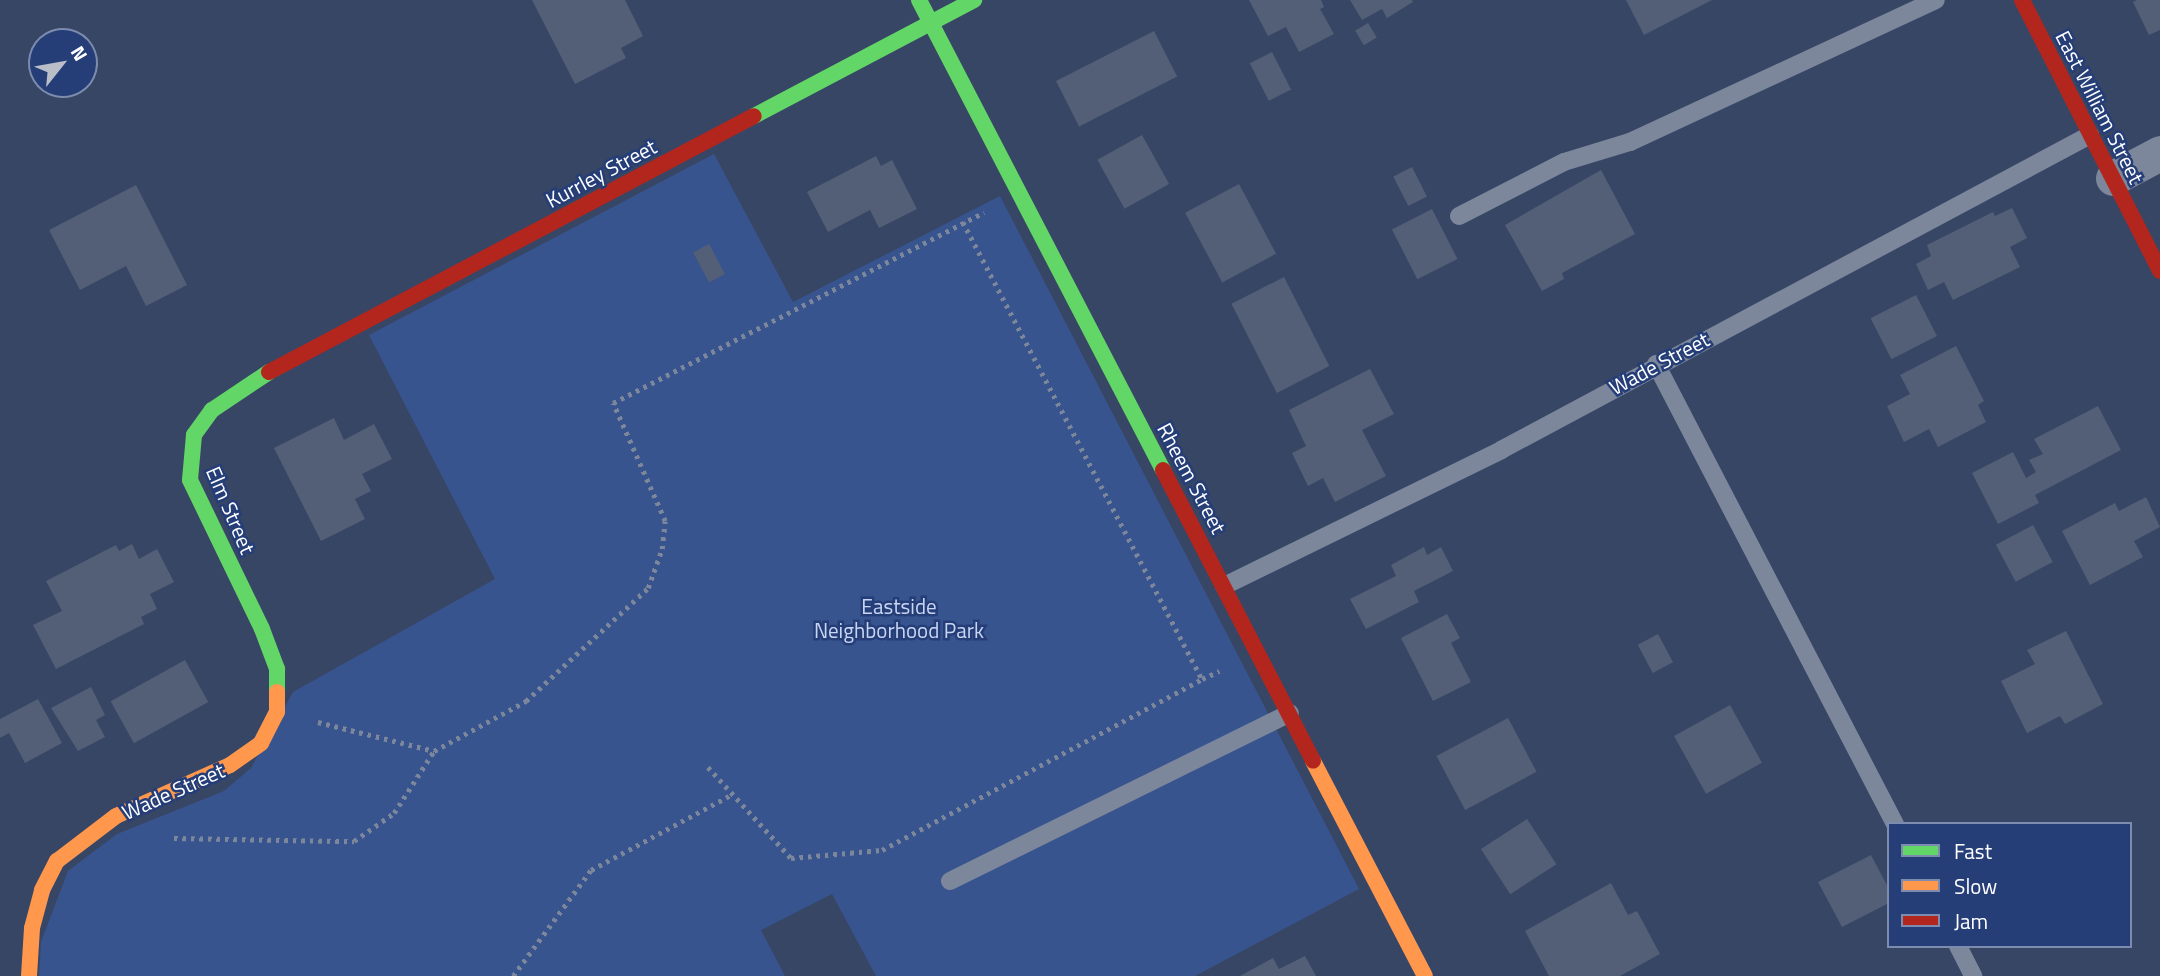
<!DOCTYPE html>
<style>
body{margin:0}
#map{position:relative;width:2160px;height:976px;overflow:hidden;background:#384665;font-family:"Titillium Web",sans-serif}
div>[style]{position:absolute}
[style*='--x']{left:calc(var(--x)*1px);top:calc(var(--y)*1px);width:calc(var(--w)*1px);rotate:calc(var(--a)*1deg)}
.green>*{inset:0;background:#38548f}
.building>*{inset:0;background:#535e77;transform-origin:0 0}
.path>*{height:4.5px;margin-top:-2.25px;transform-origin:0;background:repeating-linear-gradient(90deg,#7c879c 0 3.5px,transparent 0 8.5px)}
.lane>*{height:18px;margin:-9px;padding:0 9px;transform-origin:9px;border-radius:9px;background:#7c879c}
.street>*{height:35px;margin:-17.5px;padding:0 17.5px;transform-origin:17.5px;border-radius:17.5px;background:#7c879c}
.fast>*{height:16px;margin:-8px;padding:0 8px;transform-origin:8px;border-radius:8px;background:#63d668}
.slow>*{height:16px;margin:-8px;padding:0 8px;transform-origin:8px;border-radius:8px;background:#ff974d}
.jam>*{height:16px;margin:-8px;padding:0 8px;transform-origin:8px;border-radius:8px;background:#b3261e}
span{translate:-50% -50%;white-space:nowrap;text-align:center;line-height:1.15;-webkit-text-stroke:5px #253e78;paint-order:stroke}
.street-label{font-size:21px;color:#fff}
.park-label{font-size:21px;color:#c9d6f3}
.legend{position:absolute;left:1887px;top:822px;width:245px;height:126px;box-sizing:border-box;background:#253e78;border:2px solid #7c8bae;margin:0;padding:9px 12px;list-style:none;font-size:21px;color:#fff}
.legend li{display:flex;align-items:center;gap:14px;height:35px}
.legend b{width:35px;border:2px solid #7c8bae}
.north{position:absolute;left:28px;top:28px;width:70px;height:70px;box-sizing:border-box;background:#253e78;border:2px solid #7c8bae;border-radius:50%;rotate:59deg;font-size:19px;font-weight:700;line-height:28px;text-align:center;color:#fff}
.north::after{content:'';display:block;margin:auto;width:24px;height:32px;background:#b9bec9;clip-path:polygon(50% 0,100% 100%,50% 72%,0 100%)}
</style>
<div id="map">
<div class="green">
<i style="clip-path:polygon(714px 154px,793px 302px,1000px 196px,1359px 889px,1195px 976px,876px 976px,832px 894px,761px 930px,785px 976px,39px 976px,41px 942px,68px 871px,117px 834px,224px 791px,251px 768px,293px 692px,495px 579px,369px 335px)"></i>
</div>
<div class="building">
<i style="clip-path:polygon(532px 0,625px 0,643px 36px,621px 48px,626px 58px,575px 84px)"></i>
<i style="clip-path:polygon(1249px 0,1321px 0,1324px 7px,1320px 9px,1334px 34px,1299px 52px,1286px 27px,1268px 36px)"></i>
<i style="clip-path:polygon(1350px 0,1412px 0,1413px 2px,1387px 18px,1382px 9px,1362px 20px)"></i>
<i style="clip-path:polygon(1626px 0,1712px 0,1644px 35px)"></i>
<i style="clip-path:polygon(2137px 0,2160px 0,2160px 30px,2149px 35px,2133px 2px)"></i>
<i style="left:1368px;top:23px;width:17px;height:15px;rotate:59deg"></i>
<i style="left:1154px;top:31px;width:51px;height:110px;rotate:63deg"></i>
<i style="left:1272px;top:52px;width:42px;height:25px;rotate:63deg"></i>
<i style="left:1142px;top:135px;width:56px;height:51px;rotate:61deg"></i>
<i style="clip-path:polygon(876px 156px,881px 166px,892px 160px,917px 209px,879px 228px,870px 210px,828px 232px,807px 192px)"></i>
<i style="left:1412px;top:167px;width:33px;height:21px;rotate:63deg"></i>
<i style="clip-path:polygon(1601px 170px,1635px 234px,1562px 273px,1564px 279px,1542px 291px,1505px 225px)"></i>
<i style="left:1239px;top:184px;width:79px;height:61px;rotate:62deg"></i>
<i style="clip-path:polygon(136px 185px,187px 285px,146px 306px,126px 266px,80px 290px,49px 230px)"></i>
<i style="clip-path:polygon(2012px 208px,2027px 238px,2010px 247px,2020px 267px,1953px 300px,1944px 282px,1928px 290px,1916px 264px,1931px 256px,1927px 245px,1993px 212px,1995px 216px)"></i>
<i style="left:1432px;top:209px;width:56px;height:45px;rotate:63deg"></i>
<i style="left:709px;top:244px;width:34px;height:18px;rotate:62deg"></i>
<i style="left:1284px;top:277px;width:100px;height:59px;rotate:63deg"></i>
<i style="left:1916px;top:295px;width:46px;height:51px;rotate:63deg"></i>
<i style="clip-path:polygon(1956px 346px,1984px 401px,1978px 405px,1986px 422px,1938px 447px,1929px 429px,1904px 442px,1887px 406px,1910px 394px,1900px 375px)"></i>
<i style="clip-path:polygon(1370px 369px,1394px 414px,1362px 430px,1386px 476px,1335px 502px,1323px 478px,1308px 486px,1292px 453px,1306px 446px,1289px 410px)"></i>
<i style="clip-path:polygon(2098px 406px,2121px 450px,2035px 495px,2039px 503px,1998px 524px,1972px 473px,2013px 452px,2026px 478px,2036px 472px,2029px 460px,2043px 454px,2034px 439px)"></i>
<i style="clip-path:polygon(334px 418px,344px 440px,374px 424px,392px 459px,362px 474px,371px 491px,355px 499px,365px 519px,321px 541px,274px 448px)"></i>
<i style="clip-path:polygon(2146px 497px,2160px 527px,2134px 541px,2143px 557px,2090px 585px,2062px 531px,2115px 503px,2119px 511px)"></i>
<i style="left:2033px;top:525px;width:42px;height:42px;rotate:62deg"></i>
<i style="clip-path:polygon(132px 544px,139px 559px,157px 549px,174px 582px,150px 594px,157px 609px,141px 617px,144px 624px,56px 669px,33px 625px,62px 611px,46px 581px,116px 545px,119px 551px)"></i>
<i style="clip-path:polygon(1424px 547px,1427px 555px,1441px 547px,1453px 571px,1414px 591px,1419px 602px,1366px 629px,1350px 599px,1396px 576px,1391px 565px)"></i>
<i style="clip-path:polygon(1447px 614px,1460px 638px,1451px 643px,1471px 682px,1433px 701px,1401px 638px)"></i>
<i style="clip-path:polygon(2066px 631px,2103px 704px,2065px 724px,2060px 716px,2027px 733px,2001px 681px,2035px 664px,2027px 650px)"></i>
<i style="left:1658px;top:634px;width:32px;height:23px;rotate:62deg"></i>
<i style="left:185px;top:660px;width:48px;height:85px;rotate:61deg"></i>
<i style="clip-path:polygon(91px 687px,105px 715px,96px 720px,105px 737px,78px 751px,51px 708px)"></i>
<i style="clip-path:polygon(38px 699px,62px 743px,25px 763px,9px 733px,0 738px,0 719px)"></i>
<i style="left:1730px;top:705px;width:66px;height:64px;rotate:61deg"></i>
<i style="left:1508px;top:718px;width:61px;height:81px;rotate:62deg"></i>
<i style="left:1527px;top:819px;width:54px;height:55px;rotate:57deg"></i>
<i style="clip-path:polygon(1871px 855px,1889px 889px,1889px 903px,1842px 927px,1818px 882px)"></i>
<i style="clip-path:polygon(1611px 883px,1628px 915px,1637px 911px,1660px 954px,1620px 976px,1549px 976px,1525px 931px)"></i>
<i style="clip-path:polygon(1305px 956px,1316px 976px,1240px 976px,1273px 958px,1279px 969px)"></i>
</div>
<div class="path">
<i style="--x:963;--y:222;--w:516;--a:62.39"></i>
<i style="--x:1202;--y:679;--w:19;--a:-25"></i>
<i style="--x:318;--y:722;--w:120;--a:14"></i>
<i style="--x:434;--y:751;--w:105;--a:-28.5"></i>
<i style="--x:526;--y:701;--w:166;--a:-42.8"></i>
<i style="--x:648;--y:588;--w:41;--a:-70.3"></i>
<i style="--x:662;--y:549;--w:28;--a:-84"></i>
<i style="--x:665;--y:521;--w:129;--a:-113.8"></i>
<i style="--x:613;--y:403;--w:417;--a:-27.2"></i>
<i style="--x:708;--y:767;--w:123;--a:47.6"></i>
<i style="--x:791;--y:858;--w:91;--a:-5"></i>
<i style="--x:882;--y:850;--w:363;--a:-28.1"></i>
<i style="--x:174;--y:838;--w:180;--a:1"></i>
<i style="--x:354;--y:841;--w:49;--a:-35"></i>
<i style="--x:394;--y:813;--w:74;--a:-57.2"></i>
<i style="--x:513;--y:976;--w:132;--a:-53.7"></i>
<i style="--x:591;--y:870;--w:161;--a:-28.2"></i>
</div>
<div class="lane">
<i style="--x:1459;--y:216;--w:118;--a:-27.2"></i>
<i style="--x:1564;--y:162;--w:69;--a:-16.9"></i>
<i style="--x:1630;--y:142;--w:337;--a:-24.9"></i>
<i style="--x:1656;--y:364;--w:518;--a:62.55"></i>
<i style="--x:1224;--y:586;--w:309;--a:-26.1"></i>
<i style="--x:1501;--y:450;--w:668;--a:-28.14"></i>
<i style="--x:950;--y:881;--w:379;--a:-26.3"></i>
<i style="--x:1958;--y:946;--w:34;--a:63"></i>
</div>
<div class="street">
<i style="--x:2113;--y:178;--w:53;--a:-28"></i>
</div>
<div class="fast">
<i style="--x:919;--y:0;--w:530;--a:62.56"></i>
<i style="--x:754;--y:116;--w:249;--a:-27.8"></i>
<i style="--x:269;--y:372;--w:69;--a:146.3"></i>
<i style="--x:212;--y:410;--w:31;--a:126"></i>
<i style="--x:194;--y:435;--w:45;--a:95.1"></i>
<i style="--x:190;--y:480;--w:165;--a:64.2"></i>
<i style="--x:262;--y:629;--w:43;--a:69.4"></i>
<i style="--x:277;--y:669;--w:23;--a:90"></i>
</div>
<div class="slow">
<i style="--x:1313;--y:761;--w:242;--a:62.5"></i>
<i style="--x:29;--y:976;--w:48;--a:-86.4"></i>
<i style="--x:32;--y:928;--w:39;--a:-75"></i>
<i style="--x:42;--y:890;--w:33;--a:-63"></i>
<i style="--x:57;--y:861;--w:74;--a:-37.3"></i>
<i style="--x:116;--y:816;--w:125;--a:-24.1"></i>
<i style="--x:230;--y:765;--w:38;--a:-35"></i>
<i style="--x:261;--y:743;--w:35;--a:-63"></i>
<i style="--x:277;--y:712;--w:20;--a:-90"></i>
</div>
<div class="jam">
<i style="--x:2022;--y:0;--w:304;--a:63"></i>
<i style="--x:269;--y:372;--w:548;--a:-27.83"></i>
<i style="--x:1163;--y:470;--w:327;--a:62.7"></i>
</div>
<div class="street-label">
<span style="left:2100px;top:107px;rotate:63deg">East William Street</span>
<span style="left:601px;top:173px;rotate:-28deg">Kurrley Street</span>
<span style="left:1659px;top:363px;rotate:-28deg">Wade Street</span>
<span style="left:1192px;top:478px;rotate:62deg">Rheem Street</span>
<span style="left:231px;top:510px;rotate:67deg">Elm Street</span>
<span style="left:173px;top:791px;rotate:-24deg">Wade Street</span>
</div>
<div class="park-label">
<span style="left:899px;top:618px">Eastside<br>Neighborhood Park</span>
</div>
<ul class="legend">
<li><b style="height:9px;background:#63d668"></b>Fast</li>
<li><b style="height:9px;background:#ff974d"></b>Slow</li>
<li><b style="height:9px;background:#b3261e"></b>Jam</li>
</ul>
<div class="north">N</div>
</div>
